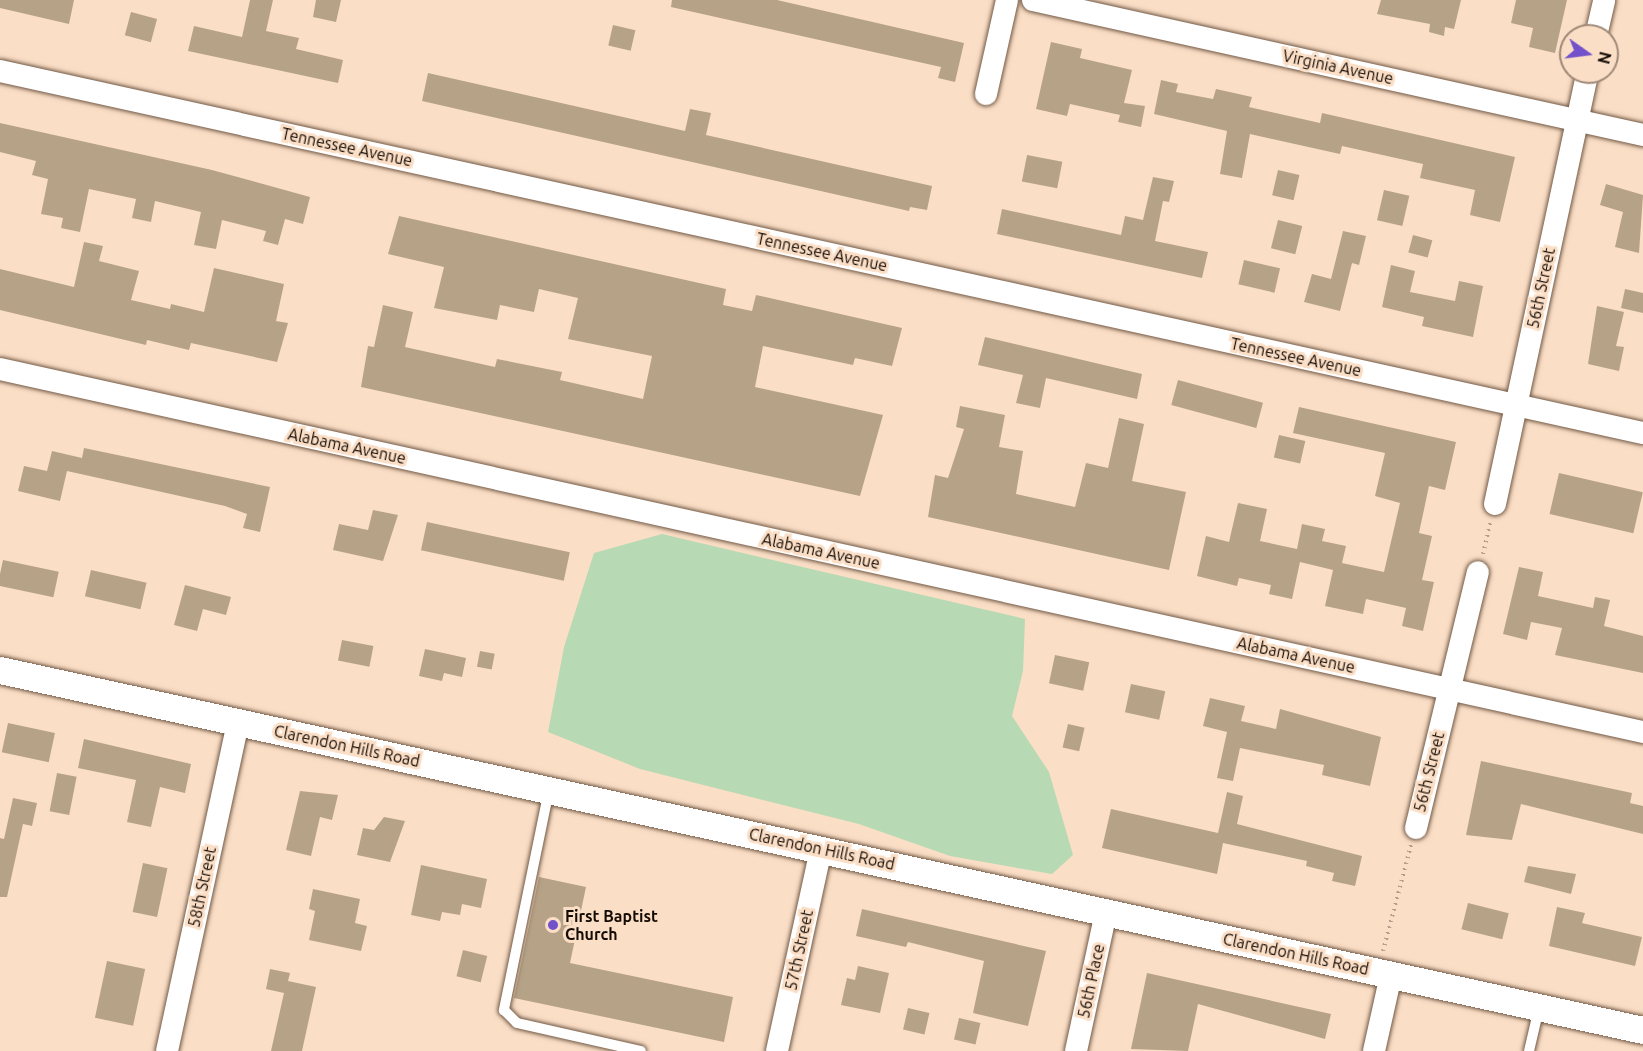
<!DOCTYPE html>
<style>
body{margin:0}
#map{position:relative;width:1643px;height:1051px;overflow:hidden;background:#fbdec6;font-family:Ubuntu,sans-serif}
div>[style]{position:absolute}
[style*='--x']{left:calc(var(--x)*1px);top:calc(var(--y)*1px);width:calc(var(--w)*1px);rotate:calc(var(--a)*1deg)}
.green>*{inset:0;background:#b7d9b4}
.building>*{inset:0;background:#b6a387;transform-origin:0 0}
.path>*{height:4px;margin-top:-2px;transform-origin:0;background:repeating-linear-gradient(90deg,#b49d8a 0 1.5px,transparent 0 6px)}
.roads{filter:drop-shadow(0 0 2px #715945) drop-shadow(0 0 2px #715945)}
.service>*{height:10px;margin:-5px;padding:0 5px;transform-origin:5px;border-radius:5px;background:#fff}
.minor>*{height:22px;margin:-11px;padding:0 11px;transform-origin:11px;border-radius:11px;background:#fff}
.tertiary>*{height:27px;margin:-13.5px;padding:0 13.5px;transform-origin:13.5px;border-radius:13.5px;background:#fff}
.dots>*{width:16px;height:16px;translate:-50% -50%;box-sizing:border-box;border:3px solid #fbdec6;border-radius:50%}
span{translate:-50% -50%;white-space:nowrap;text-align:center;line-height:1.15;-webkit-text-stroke:6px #fbdec6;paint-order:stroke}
.street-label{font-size:16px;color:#140b04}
.poi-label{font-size:16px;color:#140b04;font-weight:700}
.left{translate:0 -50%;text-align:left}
.north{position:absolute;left:1559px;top:24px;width:60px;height:60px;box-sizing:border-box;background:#fbdec6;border:2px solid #9f8a78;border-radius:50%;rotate:104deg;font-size:16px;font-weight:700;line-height:24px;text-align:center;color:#140b04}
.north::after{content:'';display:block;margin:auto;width:21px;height:27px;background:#7251cb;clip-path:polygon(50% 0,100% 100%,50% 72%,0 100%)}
</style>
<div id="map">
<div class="green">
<i style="clip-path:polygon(662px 534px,1025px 619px,1023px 671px,1012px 716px,1049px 772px,1073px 855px,1052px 874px,950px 856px,859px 824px,640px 769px,548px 732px,564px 647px,594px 553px)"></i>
</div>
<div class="building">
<i style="clip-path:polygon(0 0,74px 0,69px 24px,0 8px)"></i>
<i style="clip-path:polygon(250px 0,273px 0,266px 31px,299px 38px,296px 49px,343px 60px,338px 83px,188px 51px,194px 26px,242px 37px)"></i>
<i style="clip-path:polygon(316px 0,341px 0,336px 22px,313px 17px)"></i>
<i style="clip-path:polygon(672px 0,777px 0,964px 43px,955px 82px,938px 78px,941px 67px,671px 7px)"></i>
<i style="clip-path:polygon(1381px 0,1461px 0,1454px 29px,1445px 27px,1444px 36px,1429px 32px,1430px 24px,1377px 14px)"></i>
<i style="clip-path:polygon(1516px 0,1567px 0,1555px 53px,1529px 47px,1533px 28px,1511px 23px)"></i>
<i style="left:131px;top:12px;width:27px;height:24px;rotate:15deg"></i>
<i style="left:613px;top:25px;width:23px;height:21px;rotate:13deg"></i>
<i style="clip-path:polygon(1051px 42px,1082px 49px,1080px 58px,1132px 70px,1124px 103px,1145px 106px,1141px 127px,1118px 122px,1120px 115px,1070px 104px,1067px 116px,1036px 109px)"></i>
<i style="clip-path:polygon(428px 73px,685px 131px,690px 109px,711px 113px,706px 135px,932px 186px,927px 210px,910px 207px,909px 211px,422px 101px)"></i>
<i style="clip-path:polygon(1161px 80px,1178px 84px,1176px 92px,1213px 99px,1216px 89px,1252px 97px,1249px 107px,1320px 123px,1322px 113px,1515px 157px,1500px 222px,1470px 215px,1475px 190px,1420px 178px,1423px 164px,1342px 146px,1340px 154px,1250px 134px,1242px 178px,1220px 174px,1227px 131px,1154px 114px)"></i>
<i style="clip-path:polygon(0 123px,212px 170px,310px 197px,303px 224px,285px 219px,278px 245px,263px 241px,266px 231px,222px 220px,216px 249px,194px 245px,201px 212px,155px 201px,151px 222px,132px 218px,136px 199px,89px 189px,80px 232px,61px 228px,63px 218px,41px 214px,48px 179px,32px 175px,36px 161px,0 152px)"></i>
<i style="left:1027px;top:155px;width:36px;height:27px;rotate:11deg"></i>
<i style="left:1278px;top:170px;width:22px;height:26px;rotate:13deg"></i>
<i style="clip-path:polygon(1153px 177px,1174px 181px,1169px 202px,1163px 201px,1155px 241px,1208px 252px,1202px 278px,997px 234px,1002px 209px,1121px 235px,1125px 216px,1143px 220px)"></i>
<i style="clip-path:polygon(1606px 184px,1643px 195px,1639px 253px,1615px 247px,1623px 212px,1600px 205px)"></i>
<i style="left:1384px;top:190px;width:26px;height:31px;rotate:13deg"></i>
<i style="clip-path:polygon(399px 216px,726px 289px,723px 305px,752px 311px,756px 295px,902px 328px,892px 366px,855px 358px,853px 365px,763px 346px,755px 387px,883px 415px,860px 496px,361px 387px,368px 346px,374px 347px,383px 305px,413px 312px,405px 347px,495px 367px,497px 359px,562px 372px,560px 380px,643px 399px,652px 356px,568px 339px,578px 298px,539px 289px,534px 312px,500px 305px,497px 320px,434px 308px,444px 267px,388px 254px)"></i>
<i style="left:1278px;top:220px;width:25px;height:29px;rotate:14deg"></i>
<i style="clip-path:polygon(1343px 231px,1366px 236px,1359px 265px,1352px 263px,1340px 311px,1304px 302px,1312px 274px,1331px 279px)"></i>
<i style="left:1413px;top:235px;width:20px;height:18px;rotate:15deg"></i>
<i style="clip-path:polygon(84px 242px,103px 246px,99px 261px,139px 271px,131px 300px,170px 309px,171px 304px,204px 312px,214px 268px,284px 284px,276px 321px,288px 323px,277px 362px,191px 343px,189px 350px,147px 340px,146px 345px,0 310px,0 269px,74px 287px)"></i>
<i style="left:1244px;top:260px;width:37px;height:25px;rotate:13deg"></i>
<i style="clip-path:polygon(1391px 265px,1415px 271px,1410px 292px,1455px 301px,1459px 281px,1483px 286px,1473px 337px,1422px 326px,1424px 317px,1382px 307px)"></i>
<i style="clip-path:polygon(1625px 289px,1643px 293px,1643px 313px,1621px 308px)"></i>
<i style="clip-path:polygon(1597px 306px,1624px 312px,1616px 346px,1624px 347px,1619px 371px,1588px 364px)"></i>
<i style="clip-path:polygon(985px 337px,1142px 374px,1137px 399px,1046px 378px,1040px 408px,1016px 403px,1023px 375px,978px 365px)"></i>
<i style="left:1178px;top:380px;width:88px;height:26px;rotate:15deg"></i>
<i style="clip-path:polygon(960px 406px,1005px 415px,999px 447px,1023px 451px,1016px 494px,1075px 507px,1086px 463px,1108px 468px,1119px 418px,1144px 424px,1132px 481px,1186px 492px,1169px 570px,928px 517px,935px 475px,948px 478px,964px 429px,956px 427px)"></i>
<i style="clip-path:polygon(1299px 407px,1456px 442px,1445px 490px,1429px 486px,1419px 533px,1432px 536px,1422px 580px,1434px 582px,1423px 631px,1402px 626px,1406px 608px,1366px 599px,1363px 614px,1325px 606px,1333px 570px,1300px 562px,1292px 599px,1269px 594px,1271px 585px,1239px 578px,1237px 586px,1197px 576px,1206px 536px,1229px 542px,1238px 503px,1267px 509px,1260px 541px,1297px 549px,1302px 524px,1325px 529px,1322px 541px,1346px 546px,1342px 563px,1384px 572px,1400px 503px,1375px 496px,1385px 453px,1293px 433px)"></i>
<i style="left:1279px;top:435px;width:27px;height:23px;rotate:13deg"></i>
<i style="clip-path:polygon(84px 448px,270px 487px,260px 532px,243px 528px,247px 514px,225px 506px,67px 471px,60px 501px,18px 491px,24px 466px,47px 471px,52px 451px,82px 458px)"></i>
<i style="left:1559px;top:473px;width:86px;height:42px;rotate:13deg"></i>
<i style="clip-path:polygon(373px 510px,398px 515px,383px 561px,333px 550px,339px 524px,368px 530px)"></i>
<i style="left:427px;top:522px;width:146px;height:29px;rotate:12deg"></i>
<i style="left:3px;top:560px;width:57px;height:26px;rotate:12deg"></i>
<i style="clip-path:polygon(1519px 567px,1543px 572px,1538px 596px,1593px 608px,1595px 597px,1610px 600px,1604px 626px,1643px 636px,1643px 673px,1555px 655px,1562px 628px,1531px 622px,1527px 640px,1503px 634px)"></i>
<i style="left:91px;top:570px;width:57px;height:27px;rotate:13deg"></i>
<i style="clip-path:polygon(185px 585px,231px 597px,226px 615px,203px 609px,197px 631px,174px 625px)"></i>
<i style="left:342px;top:640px;width:32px;height:21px;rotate:11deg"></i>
<i style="clip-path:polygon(425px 649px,466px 658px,462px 677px,444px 673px,442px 681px,419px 676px)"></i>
<i style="left:480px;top:651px;width:15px;height:16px;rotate:11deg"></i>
<i style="left:1055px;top:655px;width:35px;height:29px;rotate:12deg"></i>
<i style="left:1131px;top:684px;width:35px;height:29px;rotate:12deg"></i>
<i style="clip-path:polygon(1210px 698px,1245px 706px,1241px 721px,1276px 729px,1280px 709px,1381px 737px,1370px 786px,1322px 775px,1324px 765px,1240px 748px,1233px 781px,1217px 778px,1227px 732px,1203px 726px)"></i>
<i style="left:8px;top:723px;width:48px;height:30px;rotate:12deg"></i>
<i style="left:1068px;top:724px;width:17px;height:24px;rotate:13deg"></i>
<i style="clip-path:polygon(84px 739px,191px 764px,185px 793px,160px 787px,151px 827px,127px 822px,136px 780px,78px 768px)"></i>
<i style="clip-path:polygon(1481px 761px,1632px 793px,1630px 803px,1643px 806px,1643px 834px,1521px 804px,1512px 840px,1466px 835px)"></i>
<i style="left:57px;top:773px;width:20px;height:39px;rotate:11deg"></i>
<i style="clip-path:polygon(300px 791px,338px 795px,332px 820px,320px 817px,311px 856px,286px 850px)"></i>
<i style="clip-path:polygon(1227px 792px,1243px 796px,1237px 824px,1362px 856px,1355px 886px,1332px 881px,1334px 873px,1306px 866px,1307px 861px,1223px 843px,1217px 874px,1102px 848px,1111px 809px,1218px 833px)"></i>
<i style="clip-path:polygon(13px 798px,37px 803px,32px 826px,23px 824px,7px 897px,0 897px,0 838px,4px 839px)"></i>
<i style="clip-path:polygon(384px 817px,405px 821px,390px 862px,357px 855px,363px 828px,374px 830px)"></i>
<i style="left:143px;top:863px;width:25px;height:50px;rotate:12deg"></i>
<i style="clip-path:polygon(421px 865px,487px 879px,481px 908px,462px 904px,460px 915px,442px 912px,440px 921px,411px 915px)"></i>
<i style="clip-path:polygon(1528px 866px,1576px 874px,1571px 894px,1524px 882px)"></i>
<i style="clip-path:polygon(539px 877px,586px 887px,570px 963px,733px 997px,724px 1042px,514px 998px)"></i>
<i style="clip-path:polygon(313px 889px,360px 899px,355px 923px,367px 926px,361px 951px,309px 940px,315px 911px,309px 909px)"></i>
<i style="left:1468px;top:903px;width:42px;height:27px;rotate:14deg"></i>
<i style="clip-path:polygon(1557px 907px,1585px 913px,1582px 923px,1642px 937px,1635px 966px,1549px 946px)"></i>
<i style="clip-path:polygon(862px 909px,1046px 951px,1028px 1026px,973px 1013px,984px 961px,908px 942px,906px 947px,856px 936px)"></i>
<i style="left:463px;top:950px;width:25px;height:27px;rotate:14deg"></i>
<i style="left:107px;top:961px;width:39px;height:58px;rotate:12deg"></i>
<i style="clip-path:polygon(858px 966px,889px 973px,880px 1013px,841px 1005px,847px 978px,855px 980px)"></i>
<i style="clip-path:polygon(270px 969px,290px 973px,288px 981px,316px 987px,302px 1051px,271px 1051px,284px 993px,266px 989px)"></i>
<i style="clip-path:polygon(1147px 973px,1331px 1014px,1325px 1039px,1198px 1004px,1188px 1051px,1131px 1049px)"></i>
<i style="left:908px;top:1008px;width:22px;height:22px;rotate:13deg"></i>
<i style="left:959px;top:1018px;width:22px;height:22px;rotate:13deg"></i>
</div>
<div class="path">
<i style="--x:1483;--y:554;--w:32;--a:-77"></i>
<i style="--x:1383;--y:951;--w:110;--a:-75.2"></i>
</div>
<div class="roads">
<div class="service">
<i style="--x:549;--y:790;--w:225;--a:101.6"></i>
<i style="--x:504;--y:1010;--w:18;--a:45"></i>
<i style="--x:517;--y:1023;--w:127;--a:12.7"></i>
<i style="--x:1529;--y:1051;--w:44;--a:-76.9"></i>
</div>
<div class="minor">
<i style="--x:1033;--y:0;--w:625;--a:12.48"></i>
<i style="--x:1596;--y:36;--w:37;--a:-77"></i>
<i style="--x:0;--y:71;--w:1682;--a:12.43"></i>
<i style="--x:986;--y:94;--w:96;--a:-77.4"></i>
<i style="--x:0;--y:369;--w:1683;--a:12.46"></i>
<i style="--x:1495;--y:504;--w:442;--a:-77.9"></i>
<i style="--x:1416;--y:828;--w:263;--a:-76.4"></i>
<i style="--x:167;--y:1051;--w:337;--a:-77.8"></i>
<i style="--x:777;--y:1051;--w:207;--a:-77.7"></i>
<i style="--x:1076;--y:1051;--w:142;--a:-77.8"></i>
<i style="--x:1374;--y:1051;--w:78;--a:-77.4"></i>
</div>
<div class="tertiary">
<i style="--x:0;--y:670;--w:1682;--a:12.36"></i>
</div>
</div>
<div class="dots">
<i style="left:553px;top:925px;background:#7251cb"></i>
</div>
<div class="street-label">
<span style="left:1338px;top:67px;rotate:12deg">Virginia Avenue</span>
<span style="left:347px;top:147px;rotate:12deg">Tennessee Avenue</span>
<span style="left:822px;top:252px;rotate:12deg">Tennessee Avenue</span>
<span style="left:1541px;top:288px;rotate:-78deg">56th Street</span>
<span style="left:1296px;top:357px;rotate:12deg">Tennessee Avenue</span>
<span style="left:347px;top:446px;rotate:12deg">Alabama Avenue</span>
<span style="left:821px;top:551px;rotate:12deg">Alabama Avenue</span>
<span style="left:1296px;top:655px;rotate:12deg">Alabama Avenue</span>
<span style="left:347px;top:746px;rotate:12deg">Clarendon Hills Road</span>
<span style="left:1429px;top:772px;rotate:-76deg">56th Street</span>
<span style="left:822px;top:849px;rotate:12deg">Clarendon Hills Road</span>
<span style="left:202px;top:887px;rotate:-78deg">58th Street</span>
<span style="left:799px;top:950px;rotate:-78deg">57th Street</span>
<span style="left:1296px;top:954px;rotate:12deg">Clarendon Hills Road</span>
<span style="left:1091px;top:981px;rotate:-78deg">56th Place</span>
</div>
<div class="poi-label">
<span class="left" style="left:565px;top:925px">First Baptist<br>Church</span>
</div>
<div class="north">N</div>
</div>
